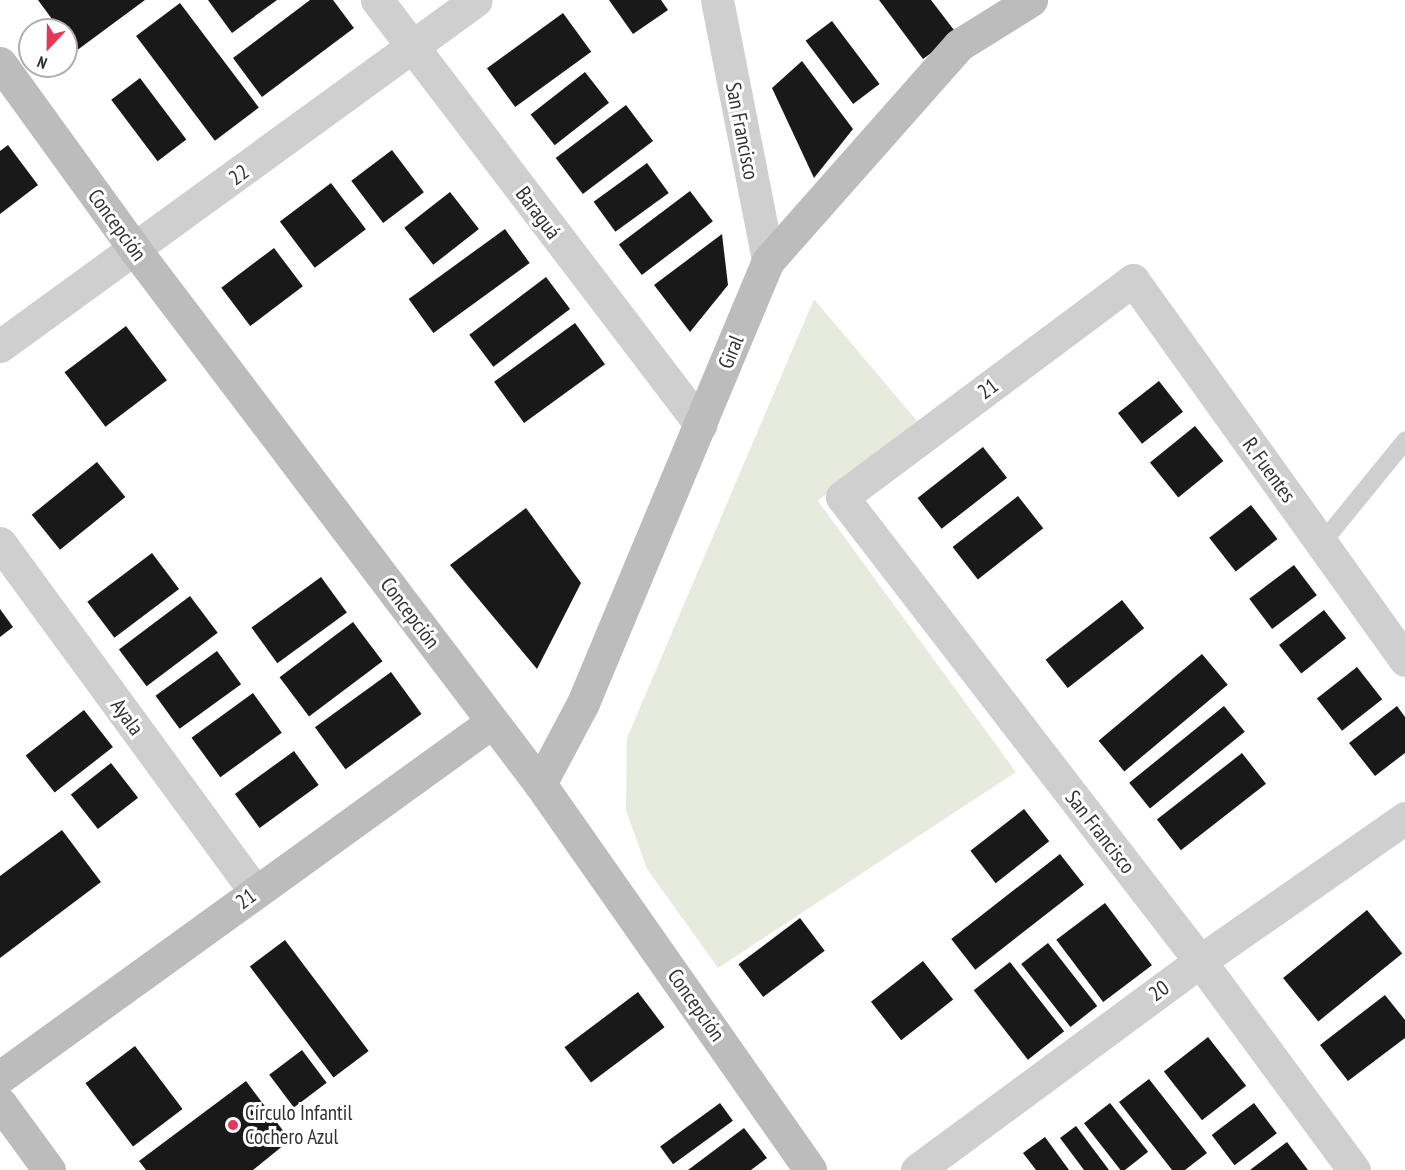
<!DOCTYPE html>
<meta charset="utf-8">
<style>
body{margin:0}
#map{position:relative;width:1405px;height:1170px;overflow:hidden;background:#fff;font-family:"PT Sans Narrow",sans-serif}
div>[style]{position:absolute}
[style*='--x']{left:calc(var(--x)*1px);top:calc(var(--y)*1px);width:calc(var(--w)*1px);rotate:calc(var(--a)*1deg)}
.green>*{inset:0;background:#e7ebde}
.building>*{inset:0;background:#191919;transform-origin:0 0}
.lane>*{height:18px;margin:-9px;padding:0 9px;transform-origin:9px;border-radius:9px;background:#cfcfcf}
.street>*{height:33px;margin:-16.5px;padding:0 16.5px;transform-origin:16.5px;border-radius:16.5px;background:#cfcfcf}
.secondary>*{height:33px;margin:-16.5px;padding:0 16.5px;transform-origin:16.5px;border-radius:16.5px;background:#bcbcbc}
.dots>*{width:16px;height:16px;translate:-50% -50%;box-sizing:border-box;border:3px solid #fff;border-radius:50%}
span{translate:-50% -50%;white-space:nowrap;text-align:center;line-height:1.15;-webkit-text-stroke:6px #fff;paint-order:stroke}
.street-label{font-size:21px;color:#323232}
.poi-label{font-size:21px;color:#323232}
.left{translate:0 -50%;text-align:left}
.north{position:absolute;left:18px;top:18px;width:60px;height:60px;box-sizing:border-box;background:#fff;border:2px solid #adadad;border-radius:50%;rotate:202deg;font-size:16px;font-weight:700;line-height:24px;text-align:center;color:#323232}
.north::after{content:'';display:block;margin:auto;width:21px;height:27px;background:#e53859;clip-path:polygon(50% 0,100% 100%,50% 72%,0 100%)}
</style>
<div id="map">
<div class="green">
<i style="clip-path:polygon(814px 299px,917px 421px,818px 501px,1016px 772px,718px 968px,647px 869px,626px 810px,627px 738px)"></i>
</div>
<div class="building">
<i style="clip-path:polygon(38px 0,145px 0,76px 51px,66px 38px,66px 30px,60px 30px)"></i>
<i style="clip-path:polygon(208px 0,277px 0,232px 33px)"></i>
<i style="clip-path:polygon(310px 0,333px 0,354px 28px,262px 97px,233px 58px)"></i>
<i style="clip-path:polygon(609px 0,661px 0,668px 10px,633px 34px)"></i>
<i style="clip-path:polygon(879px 0,931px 0,957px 34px,923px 59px)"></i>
<i style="left:180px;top:3px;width:131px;height:55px;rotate:53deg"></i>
<i style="left:563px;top:13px;width:48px;height:94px;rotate:54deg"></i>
<i style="left:832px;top:21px;width:79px;height:33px;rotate:53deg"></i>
<i style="clip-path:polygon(802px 61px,853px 129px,814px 178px,772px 88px)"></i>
<i style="left:585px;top:72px;width:39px;height:69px;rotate:52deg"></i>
<i style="left:140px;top:78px;width:77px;height:36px;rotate:53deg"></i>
<i style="left:626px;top:105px;width:45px;height:88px;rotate:53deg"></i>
<i style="clip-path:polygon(8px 145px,38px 185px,0 214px,0 151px)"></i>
<i style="left:392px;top:150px;width:53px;height:51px;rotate:53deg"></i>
<i style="left:647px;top:163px;width:37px;height:66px;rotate:54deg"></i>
<i style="left:331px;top:183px;width:58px;height:64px;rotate:53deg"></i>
<i style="left:690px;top:191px;width:38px;height:89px;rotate:53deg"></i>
<i style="left:450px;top:192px;width:47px;height:58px;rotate:52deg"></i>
<i style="left:505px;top:229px;width:42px;height:119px;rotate:54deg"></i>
<i style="clip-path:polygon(722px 234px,728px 285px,690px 332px,654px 285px)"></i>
<i style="left:274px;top:248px;width:48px;height:66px;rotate:53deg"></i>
<i style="left:546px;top:277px;width:40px;height:96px;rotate:53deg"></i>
<i style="left:575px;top:323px;width:51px;height:100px;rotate:54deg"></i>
<i style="left:126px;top:326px;width:68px;height:77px;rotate:53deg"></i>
<i style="left:1159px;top:381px;width:39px;height:52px;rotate:52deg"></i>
<i style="left:1195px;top:426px;width:45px;height:58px;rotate:51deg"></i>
<i style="left:983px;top:447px;width:39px;height:83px;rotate:52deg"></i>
<i style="left:97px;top:462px;width:45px;height:84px;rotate:51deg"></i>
<i style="left:1018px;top:496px;width:41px;height:83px;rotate:52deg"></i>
<i style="left:1251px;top:505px;width:43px;height:53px;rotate:52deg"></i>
<i style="clip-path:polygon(526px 508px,581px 583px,537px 669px,450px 565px)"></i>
<i style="left:152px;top:553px;width:45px;height:81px;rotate:53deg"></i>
<i style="left:1294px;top:565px;width:38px;height:56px;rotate:53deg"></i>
<i style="left:321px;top:577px;width:44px;height:86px;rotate:54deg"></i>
<i style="left:190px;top:596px;width:46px;height:89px;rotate:53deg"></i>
<i style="left:1122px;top:600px;width:36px;height:97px;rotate:52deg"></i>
<i style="clip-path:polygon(0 609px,13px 627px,0 637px)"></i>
<i style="left:1324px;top:610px;width:36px;height:57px;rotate:52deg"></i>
<i style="left:353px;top:622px;width:49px;height:92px;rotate:53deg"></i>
<i style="left:217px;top:651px;width:41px;height:76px;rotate:54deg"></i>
<i style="left:1202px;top:654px;width:40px;height:135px;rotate:50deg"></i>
<i style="left:1357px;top:667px;width:41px;height:51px;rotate:52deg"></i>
<i style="left:391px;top:672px;width:52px;height:94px;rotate:54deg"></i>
<i style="left:253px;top:693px;width:49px;height:76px;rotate:54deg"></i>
<i style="left:1224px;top:706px;width:33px;height:122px;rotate:51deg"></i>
<i style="clip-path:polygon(1397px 706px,1405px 717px,1405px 753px,1375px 776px,1349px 743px)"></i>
<i style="left:84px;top:710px;width:47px;height:74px;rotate:52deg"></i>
<i style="left:294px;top:751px;width:42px;height:73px;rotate:54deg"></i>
<i style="left:1242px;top:753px;width:39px;height:108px;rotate:52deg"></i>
<i style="left:111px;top:763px;width:44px;height:51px;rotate:52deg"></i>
<i style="left:1024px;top:809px;width:41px;height:68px;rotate:52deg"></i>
<i style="clip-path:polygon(62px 830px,101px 882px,0 958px,0 876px)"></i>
<i style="left:1060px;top:854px;width:39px;height:138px;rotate:52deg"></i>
<i style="left:1105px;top:903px;width:78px;height:61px;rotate:53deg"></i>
<i style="left:1367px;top:910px;width:56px;height:108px;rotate:51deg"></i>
<i style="left:800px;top:918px;width:41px;height:77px;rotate:53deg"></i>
<i style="left:285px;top:940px;width:139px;height:44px;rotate:53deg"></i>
<i style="left:1048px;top:943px;width:80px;height:34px;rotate:52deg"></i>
<i style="left:923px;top:961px;width:49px;height:66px;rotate:52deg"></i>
<i style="left:1010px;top:962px;width:88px;height:46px;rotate:52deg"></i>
<i style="left:638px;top:992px;width:44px;height:92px;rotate:53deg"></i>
<i style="clip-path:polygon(1385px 995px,1405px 1020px,1405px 1038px,1348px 1081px,1320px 1045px)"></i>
<i style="left:1208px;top:1037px;width:62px;height:56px;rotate:52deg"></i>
<i style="left:135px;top:1046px;width:79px;height:62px;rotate:53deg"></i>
<i style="left:302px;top:1050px;width:41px;height:41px;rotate:53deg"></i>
<i style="clip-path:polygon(1149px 1079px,1207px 1153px,1185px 1170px,1172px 1170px,1119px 1102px)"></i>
<i style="clip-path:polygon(246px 1081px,290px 1140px,253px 1170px,146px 1170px,139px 1161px)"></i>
<i style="left:720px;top:1103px;width:22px;height:74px;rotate:54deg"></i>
<i style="left:1110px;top:1103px;width:62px;height:33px;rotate:52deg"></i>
<i style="left:1254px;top:1103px;width:38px;height:53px;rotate:53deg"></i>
<i style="clip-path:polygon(1076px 1126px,1109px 1170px,1084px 1170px,1060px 1138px)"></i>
<i style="clip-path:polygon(744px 1128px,767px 1158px,751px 1170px,688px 1170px)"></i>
<i style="clip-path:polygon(1045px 1137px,1069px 1170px,1036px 1170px,1023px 1153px)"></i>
<i style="clip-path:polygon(1287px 1142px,1308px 1170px,1250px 1170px)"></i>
</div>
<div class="lane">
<i style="--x:1322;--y:543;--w:132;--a:-50.9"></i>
</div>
<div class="street">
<i style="--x:377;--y:0;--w:534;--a:52.68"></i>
<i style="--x:717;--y:0;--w:266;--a:78.9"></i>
<i style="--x:0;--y:346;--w:588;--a:-36.01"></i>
<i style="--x:0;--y:543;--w:432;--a:53.8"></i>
<i style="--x:917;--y:1170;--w:352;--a:-36.4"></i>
<i style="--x:1200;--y:961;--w:250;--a:-34.9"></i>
<i style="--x:1354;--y:1170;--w:260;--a:-126.4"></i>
<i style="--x:1200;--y:961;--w:586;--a:-127.65"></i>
<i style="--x:842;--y:497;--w:363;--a:-36.7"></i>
<i style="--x:1133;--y:280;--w:467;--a:54.4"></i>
</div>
<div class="secondary">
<i style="--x:0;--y:63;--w:232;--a:54.1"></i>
<i style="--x:136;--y:251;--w:669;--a:52.84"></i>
<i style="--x:540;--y:784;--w:471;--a:55"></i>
<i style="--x:540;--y:784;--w:92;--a:-62"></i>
<i style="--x:583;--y:703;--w:479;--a:-67.3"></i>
<i style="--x:768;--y:261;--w:288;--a:-48.5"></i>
<i style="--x:959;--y:45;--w:85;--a:-32"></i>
<i style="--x:0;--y:1077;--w:607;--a:-35.81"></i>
<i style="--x:0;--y:1103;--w:83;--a:53.8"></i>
</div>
<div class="dots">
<i style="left:233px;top:1125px;background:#e53859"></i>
</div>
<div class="street-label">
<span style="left:742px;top:131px;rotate:79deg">San Francisco</span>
<span style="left:239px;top:175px;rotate:-36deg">22</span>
<span style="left:538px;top:213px;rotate:53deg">Baraguá</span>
<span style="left:117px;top:225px;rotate:54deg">Concepción</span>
<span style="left:731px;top:352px;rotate:-68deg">Giral</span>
<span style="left:988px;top:389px;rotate:-37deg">21</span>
<span style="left:1269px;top:470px;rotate:54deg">R. Fuentes</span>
<span style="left:410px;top:613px;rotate:53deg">Concepción</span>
<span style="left:127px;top:717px;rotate:54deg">Ayala</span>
<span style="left:1100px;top:832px;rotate:52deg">San Francisco</span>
<span style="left:246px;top:899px;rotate:-36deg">21</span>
<span style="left:1159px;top:991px;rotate:-36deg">20</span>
<span style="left:696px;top:1005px;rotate:55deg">Concepción</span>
</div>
<div class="poi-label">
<span class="left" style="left:245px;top:1125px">Círculo Infantil<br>Cochero Azul</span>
</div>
<div class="north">N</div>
</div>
